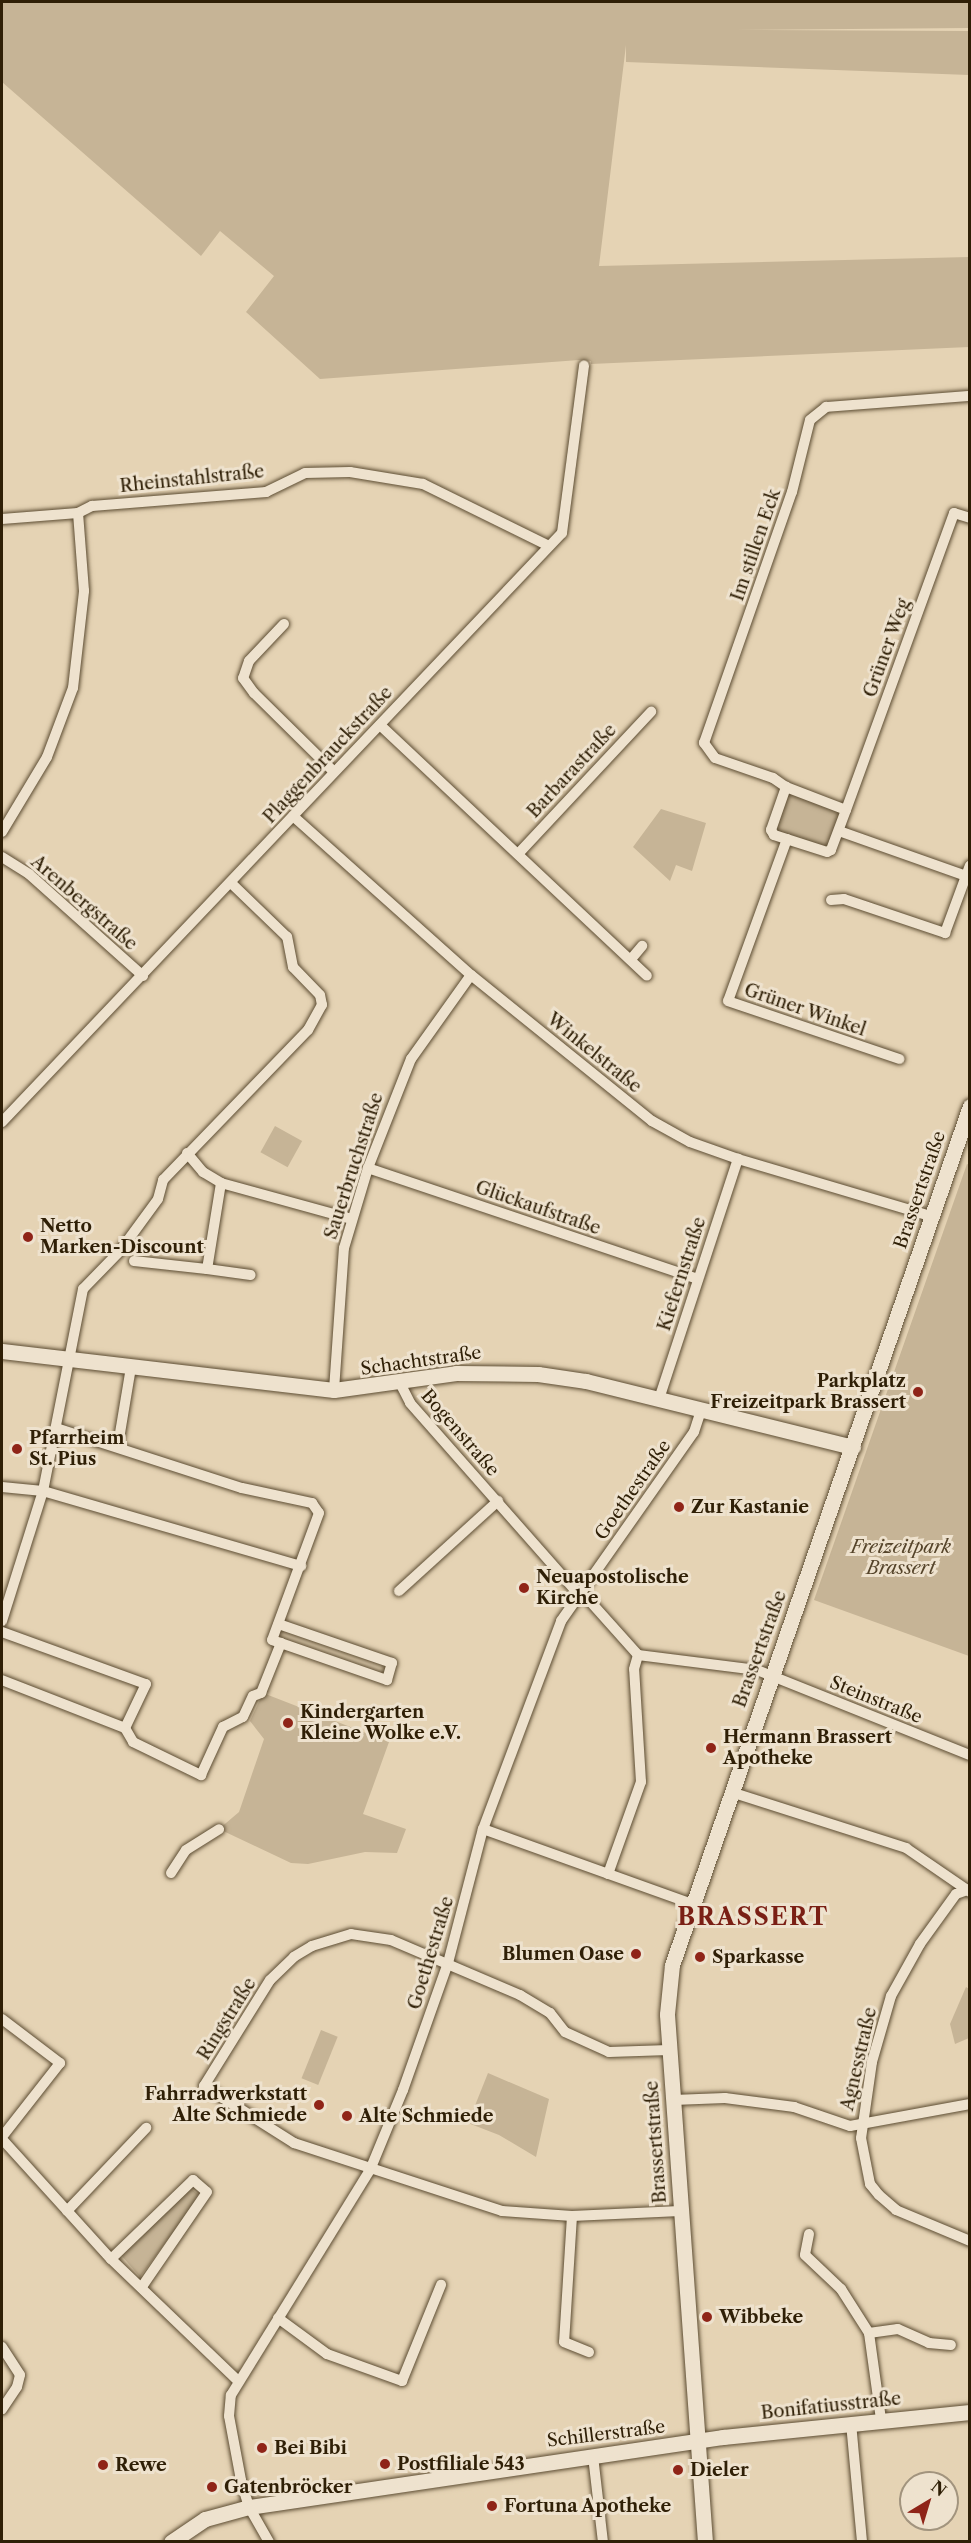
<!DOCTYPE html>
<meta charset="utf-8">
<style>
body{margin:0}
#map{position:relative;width:971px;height:2543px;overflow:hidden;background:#e5d3b4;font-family:"Libre Caslon Text",serif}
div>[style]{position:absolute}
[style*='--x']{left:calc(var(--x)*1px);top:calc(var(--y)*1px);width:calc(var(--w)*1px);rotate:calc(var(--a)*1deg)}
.green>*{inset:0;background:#c6b496;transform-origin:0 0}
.roads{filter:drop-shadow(0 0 2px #5c4c32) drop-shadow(0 0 2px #5c4c32)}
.street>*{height:10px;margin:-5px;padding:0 5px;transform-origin:5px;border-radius:5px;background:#eee2ce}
.secondary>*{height:15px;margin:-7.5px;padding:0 7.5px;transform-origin:7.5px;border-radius:7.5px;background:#eee2ce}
.dots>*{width:16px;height:16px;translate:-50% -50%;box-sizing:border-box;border:3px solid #eee2ce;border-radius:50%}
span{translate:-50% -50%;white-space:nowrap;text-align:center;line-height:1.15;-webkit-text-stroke:6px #eee2ce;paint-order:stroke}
.street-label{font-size:18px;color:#2f1f06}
.poi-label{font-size:18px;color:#2f1f06;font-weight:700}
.left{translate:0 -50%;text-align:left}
.right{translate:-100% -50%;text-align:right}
.park-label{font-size:18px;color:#55442a;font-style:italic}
.district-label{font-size:24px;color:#7a1f14;font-weight:700;letter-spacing:1.5px}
.frame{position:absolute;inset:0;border:3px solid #2f1f06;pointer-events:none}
.north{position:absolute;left:899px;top:2471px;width:60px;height:60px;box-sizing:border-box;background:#eee2ce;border:2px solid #a2947e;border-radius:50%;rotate:38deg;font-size:16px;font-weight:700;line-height:24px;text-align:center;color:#2f1f06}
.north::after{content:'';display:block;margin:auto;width:21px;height:27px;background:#8f2418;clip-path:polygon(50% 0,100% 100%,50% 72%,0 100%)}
</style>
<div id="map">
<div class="green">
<i style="clip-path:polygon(2px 2px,969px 2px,969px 28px,735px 30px,969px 31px,969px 75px,626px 62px,626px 45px,599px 266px,969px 257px,969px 347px,591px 364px,591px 361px,579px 360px,320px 379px,246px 312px,274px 276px,220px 231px,201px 256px,2px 82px)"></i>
<i style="clip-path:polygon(792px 793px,837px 811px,840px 816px,829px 846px,824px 848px,778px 833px,775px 828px,786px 795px)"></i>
<i style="clip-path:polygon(661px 809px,706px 823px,692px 871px,676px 865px,670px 881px,633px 847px)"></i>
<i style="left:275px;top:1126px;width:31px;height:30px;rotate:29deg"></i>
<i style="clip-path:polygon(967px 1164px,970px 1165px,969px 1656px,814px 1600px)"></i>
<i style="clip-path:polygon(263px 1693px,389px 1742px,363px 1814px,406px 1829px,397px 1853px,365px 1852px,308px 1864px,291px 1863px,219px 1829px,239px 1812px,264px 1739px,250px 1721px)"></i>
<i style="clip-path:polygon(966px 1987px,969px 1989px,969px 2038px,955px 2044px,950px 2024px)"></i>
<i style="left:321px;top:2030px;width:18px;height:52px;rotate:22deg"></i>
<i style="clip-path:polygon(488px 2073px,549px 2099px,536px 2157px,499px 2135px,468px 2123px)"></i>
<i style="clip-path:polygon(190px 2188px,200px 2196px,140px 2277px,121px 2255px)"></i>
</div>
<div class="roads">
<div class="street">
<i style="--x:2;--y:519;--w:76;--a:-4.5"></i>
<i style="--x:78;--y:513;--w:16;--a:-27"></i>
<i style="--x:92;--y:506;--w:175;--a:-4.6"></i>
<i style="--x:266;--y:492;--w:43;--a:-26"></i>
<i style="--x:305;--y:473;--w:45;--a:-1.3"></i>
<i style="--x:350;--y:472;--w:74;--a:9.3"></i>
<i style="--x:423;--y:484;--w:140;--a:26.2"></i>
<i style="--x:284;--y:624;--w:51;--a:133.4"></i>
<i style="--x:249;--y:661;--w:18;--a:109"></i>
<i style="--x:243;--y:678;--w:19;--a:54"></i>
<i style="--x:254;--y:693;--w:112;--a:44.6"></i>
<i style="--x:380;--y:725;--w:366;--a:43.2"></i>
<i style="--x:786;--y:787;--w:16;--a:-145"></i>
<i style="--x:773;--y:778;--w:61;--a:-161"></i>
<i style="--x:715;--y:758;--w:19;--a:-126"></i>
<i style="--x:704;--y:743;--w:266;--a:-70.7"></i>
<i style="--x:792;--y:492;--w:74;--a:-76"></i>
<i style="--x:810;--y:420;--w:21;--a:-39"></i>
<i style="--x:826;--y:407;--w:144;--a:-4.4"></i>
<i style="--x:786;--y:787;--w:64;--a:21"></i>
<i style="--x:846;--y:810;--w:43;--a:110.6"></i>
<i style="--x:831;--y:850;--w:4;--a:153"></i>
<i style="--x:827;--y:852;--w:56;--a:-162.2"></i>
<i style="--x:774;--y:835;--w:6;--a:-121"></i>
<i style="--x:771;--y:830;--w:46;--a:-70.8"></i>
<i style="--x:846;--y:810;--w:316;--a:-70"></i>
<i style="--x:954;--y:513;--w:17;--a:17"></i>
<i style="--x:293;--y:816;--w:239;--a:41.8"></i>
<i style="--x:471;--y:975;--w:233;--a:38.9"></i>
<i style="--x:652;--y:1121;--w:43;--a:28.9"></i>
<i style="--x:690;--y:1142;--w:51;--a:19.5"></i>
<i style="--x:738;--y:1159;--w:201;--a:16.5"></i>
<i style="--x:839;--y:831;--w:138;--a:19.5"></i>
<i style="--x:2;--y:832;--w:87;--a:-59"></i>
<i style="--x:47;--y:757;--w:74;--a:-69.4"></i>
<i style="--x:73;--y:688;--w:98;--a:-83.5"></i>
<i style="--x:84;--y:591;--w:78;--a:-94.4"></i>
<i style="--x:787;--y:839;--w:172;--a:110"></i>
<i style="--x:728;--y:1001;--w:181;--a:18.7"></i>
<i style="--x:518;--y:854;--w:195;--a:-46.9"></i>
<i style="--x:2;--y:857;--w:32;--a:32"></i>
<i style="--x:29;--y:874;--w:153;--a:41.8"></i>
<i style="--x:831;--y:900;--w:13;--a:-4"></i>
<i style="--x:844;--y:899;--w:107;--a:18.6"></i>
<i style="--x:945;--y:933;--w:72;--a:-69.8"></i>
<i style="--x:632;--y:958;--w:16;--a:-50"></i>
<i style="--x:2;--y:1122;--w:813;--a:-46.45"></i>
<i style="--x:562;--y:533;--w:169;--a:-82.5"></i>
<i style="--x:187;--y:1153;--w:25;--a:50"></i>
<i style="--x:203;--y:1172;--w:21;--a:31"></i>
<i style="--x:221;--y:1183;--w:136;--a:15.4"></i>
<i style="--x:368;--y:1168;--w:347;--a:18.6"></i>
<i style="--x:221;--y:1183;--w:87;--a:99.2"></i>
<i style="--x:207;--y:1269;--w:44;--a:7.8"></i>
<i style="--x:134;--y:1261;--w:73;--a:6.3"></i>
<i style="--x:400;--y:1383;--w:22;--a:63"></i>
<i style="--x:410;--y:1403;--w:256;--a:48.6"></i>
<i style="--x:579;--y:1595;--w:10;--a:24"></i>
<i style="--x:588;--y:1599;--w:75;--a:48.2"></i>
<i style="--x:638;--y:1655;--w:120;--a:7.2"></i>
<i style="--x:757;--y:1670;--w:229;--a:21.8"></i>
<i style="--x:334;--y:1390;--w:142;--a:-86"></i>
<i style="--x:344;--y:1248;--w:84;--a:-73.3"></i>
<i style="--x:368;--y:1168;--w:117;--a:-68.5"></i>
<i style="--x:411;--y:1059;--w:103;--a:-54.5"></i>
<i style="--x:659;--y:1399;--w:253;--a:-71.8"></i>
<i style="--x:56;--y:1428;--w:195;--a:17.9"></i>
<i style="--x:242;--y:1488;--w:72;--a:12.1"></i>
<i style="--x:312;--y:1503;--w:12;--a:55"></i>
<i style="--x:319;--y:1513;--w:135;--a:110.3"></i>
<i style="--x:272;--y:1640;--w:122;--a:19.2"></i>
<i style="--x:387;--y:1680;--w:18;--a:-74"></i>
<i style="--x:392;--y:1663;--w:120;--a:-161"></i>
<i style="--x:118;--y:1445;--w:79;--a:-80.5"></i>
<i style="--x:2;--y:1487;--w:41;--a:5.6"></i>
<i style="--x:43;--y:1491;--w:269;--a:16.2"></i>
<i style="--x:399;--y:1591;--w:134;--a:-42.3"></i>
<i style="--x:2;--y:1621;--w:136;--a:-72.5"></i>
<i style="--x:43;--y:1491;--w:206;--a:-78.8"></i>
<i style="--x:83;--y:1289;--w:53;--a:-45.8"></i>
<i style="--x:120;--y:1251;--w:64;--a:-53.8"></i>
<i style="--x:158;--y:1199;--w:20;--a:-75"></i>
<i style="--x:163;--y:1180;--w:209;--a:-46"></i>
<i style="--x:308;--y:1030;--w:29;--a:-61"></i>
<i style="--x:322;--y:1005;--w:10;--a:-101"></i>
<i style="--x:320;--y:995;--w:39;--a:-134"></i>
<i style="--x:293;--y:967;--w:31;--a:-101"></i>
<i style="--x:287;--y:937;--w:78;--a:-136"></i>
<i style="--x:2;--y:1632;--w:153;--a:19.9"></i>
<i style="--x:146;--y:1684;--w:49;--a:115.5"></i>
<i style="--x:125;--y:1728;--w:132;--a:-158.7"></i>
<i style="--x:125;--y:1728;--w:16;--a:60"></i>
<i style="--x:133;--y:1742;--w:76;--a:25.9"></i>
<i style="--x:201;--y:1775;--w:53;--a:-65.4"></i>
<i style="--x:223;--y:1727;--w:22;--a:-27"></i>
<i style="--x:243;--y:1717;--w:23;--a:-65"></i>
<i style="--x:253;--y:1696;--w:9;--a:-21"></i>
<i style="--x:261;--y:1693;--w:54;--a:-68.2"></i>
<i style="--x:731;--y:1792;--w:184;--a:17.7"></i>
<i style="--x:906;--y:1848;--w:78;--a:34.5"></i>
<i style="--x:483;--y:1829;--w:222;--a:19.7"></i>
<i style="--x:171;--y:1873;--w:27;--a:-57"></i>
<i style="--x:186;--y:1850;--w:39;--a:-32"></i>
<i style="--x:608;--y:1874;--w:98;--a:-70.3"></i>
<i style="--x:641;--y:1782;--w:113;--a:-93.5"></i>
<i style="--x:634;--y:1669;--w:15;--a:-74"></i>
<i style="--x:970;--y:1889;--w:15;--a:160"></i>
<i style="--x:956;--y:1894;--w:62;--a:125.8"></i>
<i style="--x:920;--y:1944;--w:60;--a:119.1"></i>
<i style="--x:891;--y:1996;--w:69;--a:106.1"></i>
<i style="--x:872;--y:2062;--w:77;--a:98.2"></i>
<i style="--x:861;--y:2138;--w:47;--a:78.9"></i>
<i style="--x:870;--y:2184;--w:14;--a:51"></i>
<i style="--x:879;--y:2195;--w:23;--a:41"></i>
<i style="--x:896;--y:2210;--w:80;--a:22.7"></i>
<i style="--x:2;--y:2019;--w:73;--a:37.2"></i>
<i style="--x:60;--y:2063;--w:94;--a:128.1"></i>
<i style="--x:669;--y:2050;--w:60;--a:178.1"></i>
<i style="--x:609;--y:2052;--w:48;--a:-155.6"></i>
<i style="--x:565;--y:2032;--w:24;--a:-128"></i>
<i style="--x:550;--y:2013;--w:35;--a:-149"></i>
<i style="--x:520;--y:1995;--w:140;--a:-156.9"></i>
<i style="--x:391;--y:1940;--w:40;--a:-171.5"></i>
<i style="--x:351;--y:1934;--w:41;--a:162.9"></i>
<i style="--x:312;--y:1946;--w:21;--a:149"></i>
<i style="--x:294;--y:1957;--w:33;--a:136"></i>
<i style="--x:270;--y:1980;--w:125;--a:121.9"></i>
<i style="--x:204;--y:2086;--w:107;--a:32.3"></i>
<i style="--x:294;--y:2143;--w:219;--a:18.1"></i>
<i style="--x:502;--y:2211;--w:70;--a:4.1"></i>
<i style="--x:572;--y:2216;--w:108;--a:-2.7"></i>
<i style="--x:673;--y:2100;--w:52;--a:-2.2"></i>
<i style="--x:725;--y:2098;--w:70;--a:7.4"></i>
<i style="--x:794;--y:2107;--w:59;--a:18.7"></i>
<i style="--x:850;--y:2126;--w:122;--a:-10.4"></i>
<i style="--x:2;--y:2139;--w:162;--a:47.8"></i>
<i style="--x:111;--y:2259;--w:176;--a:43.8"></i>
<i style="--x:67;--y:2211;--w:115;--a:-46.4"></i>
<i style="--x:572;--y:2216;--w:126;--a:93.6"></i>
<i style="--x:564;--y:2342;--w:27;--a:22"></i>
<i style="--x:809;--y:2234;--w:21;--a:101"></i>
<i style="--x:805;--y:2255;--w:50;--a:43.4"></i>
<i style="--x:841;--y:2289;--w:52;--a:57.5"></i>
<i style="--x:869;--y:2333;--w:88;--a:82.1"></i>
<i style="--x:111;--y:2259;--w:114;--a:-43.9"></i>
<i style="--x:193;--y:2180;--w:18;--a:41"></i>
<i style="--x:207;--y:2192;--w:116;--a:124.5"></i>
<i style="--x:278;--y:2318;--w:61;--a:36.3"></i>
<i style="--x:327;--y:2354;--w:80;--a:19.8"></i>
<i style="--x:402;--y:2381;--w:104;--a:-67.9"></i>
<i style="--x:869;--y:2333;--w:29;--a:-8"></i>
<i style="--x:898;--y:2329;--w:34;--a:24"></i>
<i style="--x:929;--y:2343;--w:22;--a:5"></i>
<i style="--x:2;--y:2347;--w:33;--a:57"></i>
<i style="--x:20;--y:2375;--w:12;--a:104"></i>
<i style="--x:17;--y:2387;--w:27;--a:124"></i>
<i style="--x:851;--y:2423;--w:120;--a:84.7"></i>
<i style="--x:593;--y:2456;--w:87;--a:83.4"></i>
<i style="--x:269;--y:2542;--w:40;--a:-119.7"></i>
<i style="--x:249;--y:2507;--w:28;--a:-107"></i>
<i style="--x:241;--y:2480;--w:65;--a:-100.6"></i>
<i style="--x:229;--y:2416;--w:21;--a:-85"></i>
<i style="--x:231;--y:2395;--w:264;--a:-58.3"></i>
<i style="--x:370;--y:2170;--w:87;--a:-67.6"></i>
<i style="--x:403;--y:2090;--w:135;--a:-70.5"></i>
<i style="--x:448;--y:1963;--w:138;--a:-75.4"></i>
<i style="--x:483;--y:1829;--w:222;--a:-69.4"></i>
<i style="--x:561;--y:1621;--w:231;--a:-54.9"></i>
<i style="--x:694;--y:1432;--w:23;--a:-72"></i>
</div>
<div class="secondary">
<i style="--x:2;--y:1351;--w:334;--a:6.7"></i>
<i style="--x:334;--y:1390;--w:123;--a:-7.9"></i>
<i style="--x:456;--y:1373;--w:82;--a:0.7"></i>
<i style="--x:538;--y:1374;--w:49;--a:8.3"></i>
<i style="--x:586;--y:1381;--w:275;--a:13.9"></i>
<i style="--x:171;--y:2542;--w:41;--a:-34.1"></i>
<i style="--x:205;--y:2519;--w:46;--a:-15.3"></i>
<i style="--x:249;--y:2507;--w:479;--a:-8.4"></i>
<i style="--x:723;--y:2437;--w:248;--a:-5.8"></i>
<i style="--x:705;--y:2542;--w:529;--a:-94.12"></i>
<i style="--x:667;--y:2014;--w:49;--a:-84.2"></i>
<i style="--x:672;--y:1965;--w:909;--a:-70.87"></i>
</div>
</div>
<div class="dots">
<i style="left:28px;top:1237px;background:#8f2418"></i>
<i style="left:918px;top:1392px;background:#8f2418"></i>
<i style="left:17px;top:1449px;background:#8f2418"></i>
<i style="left:679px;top:1507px;background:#8f2418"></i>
<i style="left:524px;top:1588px;background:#8f2418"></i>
<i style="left:288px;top:1723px;background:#8f2418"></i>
<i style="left:711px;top:1748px;background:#8f2418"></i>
<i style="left:636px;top:1954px;background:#8f2418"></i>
<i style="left:700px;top:1957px;background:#8f2418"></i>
<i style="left:319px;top:2105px;background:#8f2418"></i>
<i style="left:347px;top:2116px;background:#8f2418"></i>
<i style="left:707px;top:2317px;background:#8f2418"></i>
<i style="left:262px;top:2448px;background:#8f2418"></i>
<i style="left:385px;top:2464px;background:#8f2418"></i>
<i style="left:103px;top:2465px;background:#8f2418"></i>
<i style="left:678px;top:2470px;background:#8f2418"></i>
<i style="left:212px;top:2487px;background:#8f2418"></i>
<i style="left:492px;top:2506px;background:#8f2418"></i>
</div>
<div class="street-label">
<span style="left:192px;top:479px;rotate:-6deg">Rheinstahlstraße</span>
<span style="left:756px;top:545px;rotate:-71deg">Im stillen Eck</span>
<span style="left:887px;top:648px;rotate:-70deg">Grüner Weg</span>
<span style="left:328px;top:755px;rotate:-47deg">Plaggenbrauckstraße</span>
<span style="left:572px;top:771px;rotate:-47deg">Barbarastraße</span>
<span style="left:84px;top:903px;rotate:41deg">Arenbergstraße</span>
<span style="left:805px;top:1010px;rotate:19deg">Grüner Winkel</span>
<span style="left:594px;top:1053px;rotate:39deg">Winkelstraße</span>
<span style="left:354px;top:1166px;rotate:-72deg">Sauerbruchstraße</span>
<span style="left:920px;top:1190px;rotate:-71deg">Brassertstraße</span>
<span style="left:538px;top:1208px;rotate:19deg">Glückaufstraße</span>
<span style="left:682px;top:1274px;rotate:-72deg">Kiefernstraße</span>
<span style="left:421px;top:1361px;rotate:-8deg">Schachtstraße</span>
<span style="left:460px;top:1433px;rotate:49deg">Bogenstraße</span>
<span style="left:633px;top:1490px;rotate:-55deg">Goethestraße</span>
<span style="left:760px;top:1649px;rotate:-70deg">Brassertstraße</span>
<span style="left:876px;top:1700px;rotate:22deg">Steinstraße</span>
<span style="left:431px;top:1953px;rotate:-73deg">Goethestraße</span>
<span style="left:227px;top:2019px;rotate:-58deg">Ringstraße</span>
<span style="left:859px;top:2059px;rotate:-77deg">Agnesstraße</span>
<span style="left:656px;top:2142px;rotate:-94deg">Brassertstraße</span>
<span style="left:831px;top:2406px;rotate:-6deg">Bonifatiusstraße</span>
<span style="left:606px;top:2434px;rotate:-7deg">Schillerstraße</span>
</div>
<div class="poi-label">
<span class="left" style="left:40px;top:1237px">Netto<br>Marken-Discount</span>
<span class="right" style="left:906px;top:1392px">Parkplatz<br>Freizeitpark Brassert</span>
<span class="left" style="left:29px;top:1449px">Pfarrheim<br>St. Pius</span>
<span class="left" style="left:691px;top:1507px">Zur Kastanie</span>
<span class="left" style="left:536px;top:1588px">Neuapostolische<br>Kirche</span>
<span class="left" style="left:300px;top:1723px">Kindergarten<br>Kleine Wolke e.V.</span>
<span class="left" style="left:723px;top:1748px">Hermann Brassert<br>Apotheke</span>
<span class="right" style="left:624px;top:1954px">Blumen Oase</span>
<span class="left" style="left:712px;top:1957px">Sparkasse</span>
<span class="right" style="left:307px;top:2105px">Fahrradwerkstatt<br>Alte Schmiede</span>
<span class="left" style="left:359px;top:2116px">Alte Schmiede</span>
<span class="left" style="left:719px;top:2317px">Wibbeke</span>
<span class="left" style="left:274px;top:2448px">Bei Bibi</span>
<span class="left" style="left:397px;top:2464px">Postfiliale 543</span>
<span class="left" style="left:115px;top:2465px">Rewe</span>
<span class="left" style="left:690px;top:2470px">Dieler</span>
<span class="left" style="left:224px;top:2487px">Gatenbröcker</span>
<span class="left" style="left:504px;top:2506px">Fortuna Apotheke</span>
</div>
<div class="park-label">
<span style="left:901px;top:1558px">Freizeitpark<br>Brassert</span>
</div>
<div class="district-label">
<span style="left:753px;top:1917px">BRASSERT</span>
</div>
<div class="frame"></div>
<div class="north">N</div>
</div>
